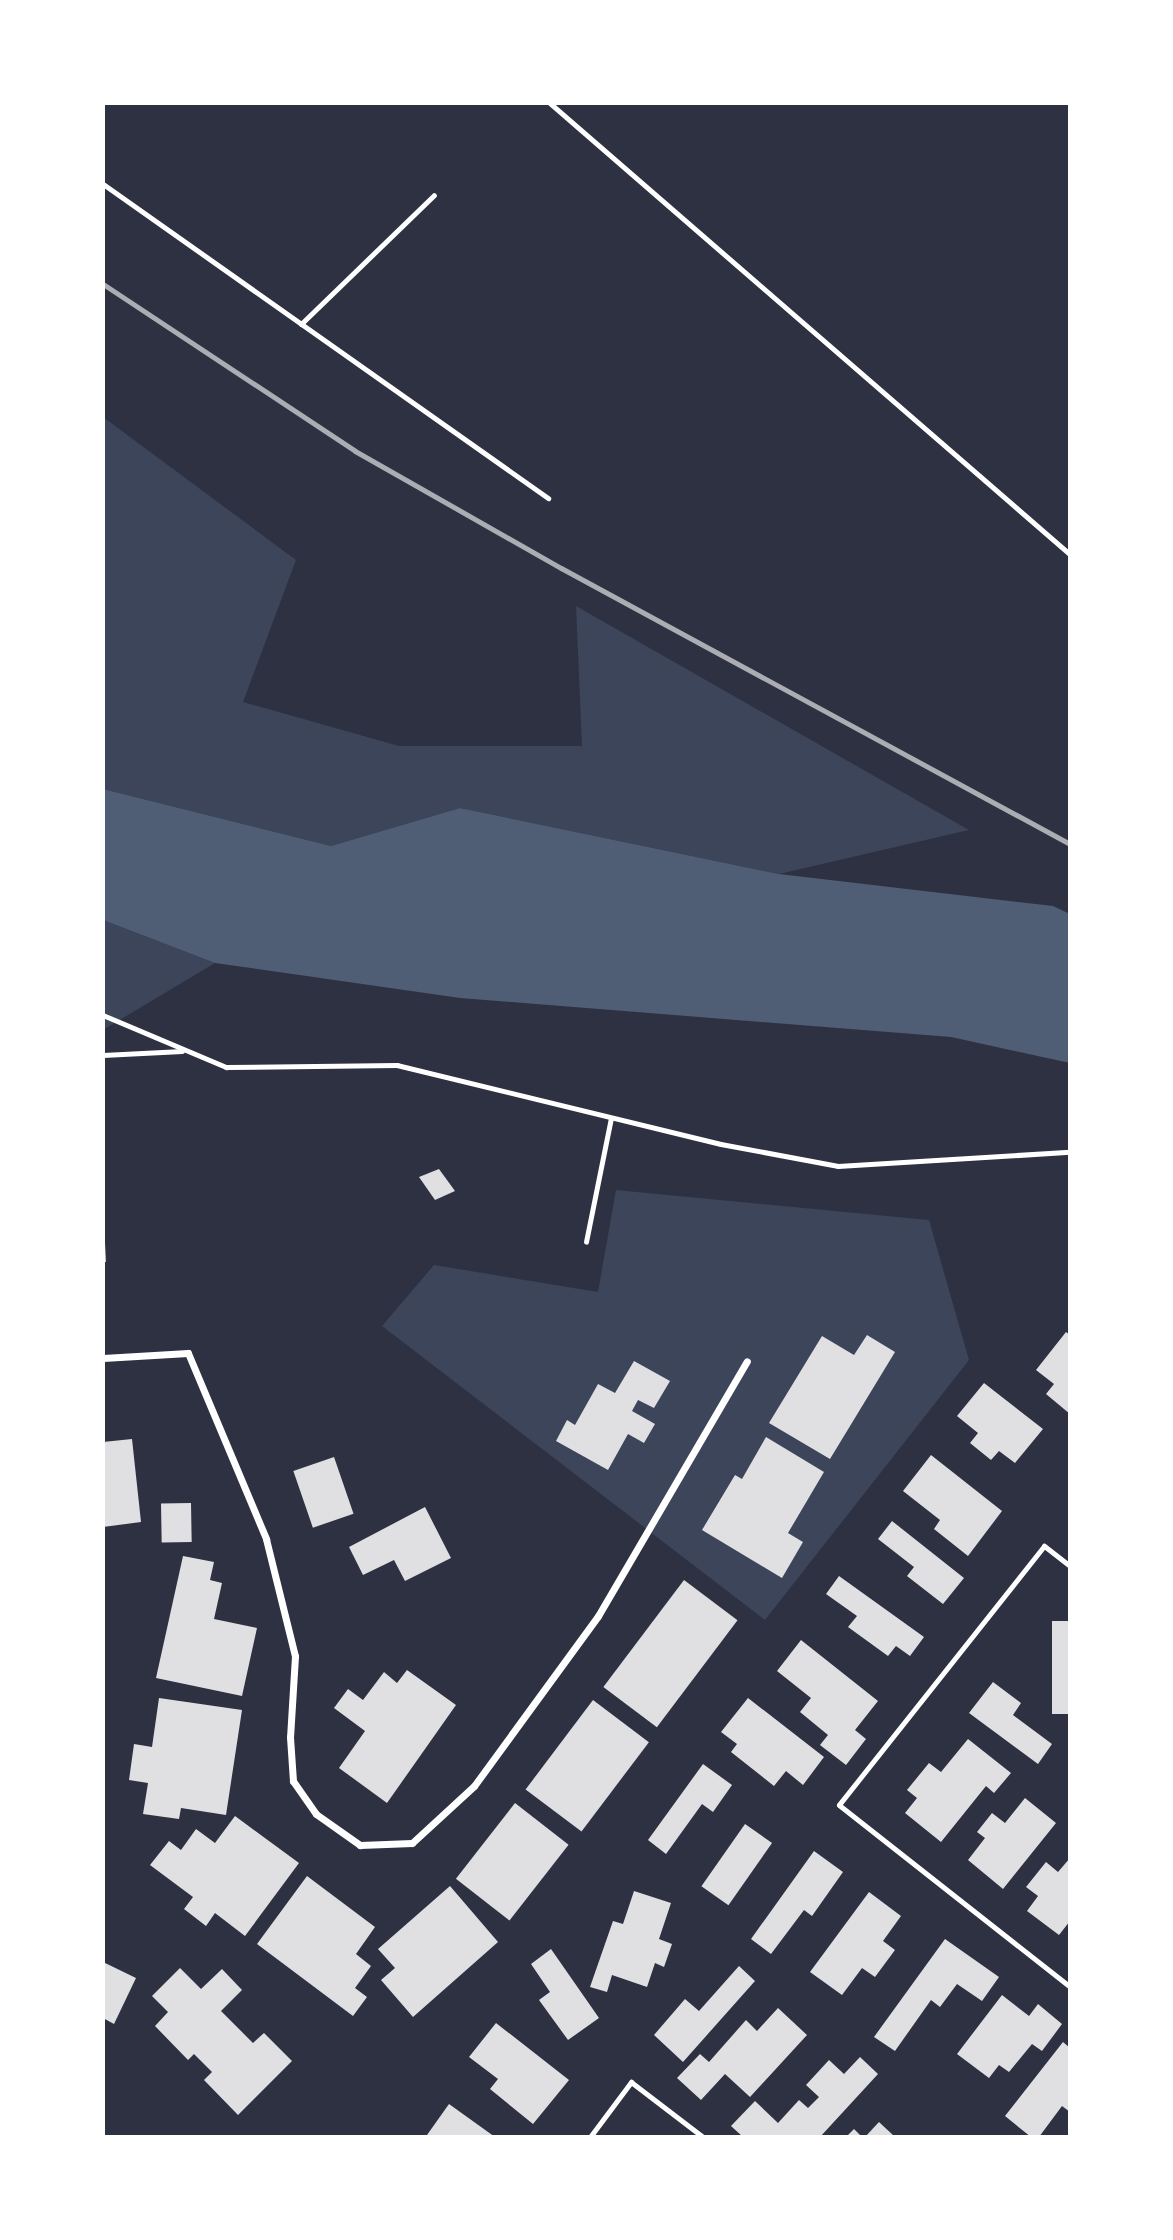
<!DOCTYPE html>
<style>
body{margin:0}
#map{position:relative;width:1173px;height:2240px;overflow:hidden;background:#2d3142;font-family:Raleway,sans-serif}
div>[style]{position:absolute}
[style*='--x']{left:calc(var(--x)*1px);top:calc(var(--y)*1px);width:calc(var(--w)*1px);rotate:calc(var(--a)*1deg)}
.green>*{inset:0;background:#3c4559}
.water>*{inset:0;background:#4f5d75}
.building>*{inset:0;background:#e0e0e3;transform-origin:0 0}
.path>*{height:4.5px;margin:-2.25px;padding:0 2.25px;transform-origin:2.25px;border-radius:2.25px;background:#fff}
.service>*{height:5px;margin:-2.5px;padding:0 2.5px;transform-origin:2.5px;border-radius:2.5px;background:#fff}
.minor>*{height:7px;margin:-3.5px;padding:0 3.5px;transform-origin:3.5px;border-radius:3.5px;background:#fff}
.rail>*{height:5px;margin:-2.5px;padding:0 2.5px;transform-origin:2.5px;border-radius:2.5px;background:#abadb3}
span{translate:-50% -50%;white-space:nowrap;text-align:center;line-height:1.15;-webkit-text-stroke:7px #fff;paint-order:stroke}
.frame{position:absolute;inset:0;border:105px solid #fff;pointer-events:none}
</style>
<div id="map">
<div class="green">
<i style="clip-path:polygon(103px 417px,296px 560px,243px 702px,399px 746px,582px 746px,576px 606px,969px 830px,779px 874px,460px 808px,331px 846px,103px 789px)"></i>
<i style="clip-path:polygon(103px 920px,215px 963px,103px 1030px)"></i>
<i style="clip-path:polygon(616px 1190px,929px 1220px,969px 1360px,765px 1620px,382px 1326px,434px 1265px,598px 1292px)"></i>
</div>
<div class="water">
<i style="clip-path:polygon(103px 789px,331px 846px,460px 808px,779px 874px,1053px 906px,1070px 914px,1070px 1063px,951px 1037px,460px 998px,215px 963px,103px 920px)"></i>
</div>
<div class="building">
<i style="clip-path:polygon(439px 1169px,455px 1191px,435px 1200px,419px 1177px)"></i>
<i style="clip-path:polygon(103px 1243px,105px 1243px,106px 1262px,103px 1262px)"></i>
<i style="clip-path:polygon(1066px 1332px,1070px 1335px,1070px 1414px,1046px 1394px,1054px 1384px,1036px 1370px)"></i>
<i style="clip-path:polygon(867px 1335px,895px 1352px,830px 1459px,769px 1423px,822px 1336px,854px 1355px)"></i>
<i style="clip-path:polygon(634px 1361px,670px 1381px,654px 1408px,638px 1400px,632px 1411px,655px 1424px,644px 1443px,628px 1434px,608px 1470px,556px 1441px,567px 1420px,575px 1425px,598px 1384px,615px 1393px)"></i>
<i style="clip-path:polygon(984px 1383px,1043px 1429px,1015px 1463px,999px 1451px,991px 1460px,970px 1443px,978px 1433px,957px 1416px)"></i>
<i style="clip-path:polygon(766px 1437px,824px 1472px,788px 1533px,803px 1542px,782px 1578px,702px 1530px,735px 1475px,742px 1479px)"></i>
<i style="clip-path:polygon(132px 1439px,141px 1522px,103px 1527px,103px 1442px)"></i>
<i style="clip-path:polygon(931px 1455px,1002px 1511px,968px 1556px,934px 1529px,940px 1520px,903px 1491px)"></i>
<i style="left:334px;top:1457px;width:60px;height:43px;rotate:71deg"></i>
<i style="left:191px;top:1503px;width:39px;height:30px;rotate:89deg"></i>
<i style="clip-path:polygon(425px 1507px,451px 1558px,405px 1581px,394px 1560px,363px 1575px,349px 1547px)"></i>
<i style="clip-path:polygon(892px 1521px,964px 1578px,943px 1604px,907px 1576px,914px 1567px,878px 1539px)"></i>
<i style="clip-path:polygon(183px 1556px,214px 1562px,210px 1580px,222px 1583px,214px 1619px,257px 1628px,242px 1696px,156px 1678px)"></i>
<i style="clip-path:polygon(839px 1576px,924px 1637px,910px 1656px,896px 1646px,888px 1656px,848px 1627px,857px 1616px,826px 1594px)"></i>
<i style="left:684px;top:1580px;width:67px;height:134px;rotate:37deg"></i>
<i style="left:1052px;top:1621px;width:18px;height:93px"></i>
<i style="clip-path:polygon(801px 1640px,878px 1701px,855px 1730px,866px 1739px,846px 1765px,820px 1745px,828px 1735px,800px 1712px,811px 1698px,777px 1671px)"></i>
<i style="clip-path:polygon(407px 1670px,456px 1705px,387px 1803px,339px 1768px,365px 1731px,334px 1708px,348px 1689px,363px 1700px,384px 1672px,397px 1683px)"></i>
<i style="clip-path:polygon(993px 1682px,1021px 1703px,1013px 1715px,1052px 1744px,1038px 1764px,969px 1713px)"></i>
<i style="clip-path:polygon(159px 1698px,242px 1710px,226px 1815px,181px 1808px,179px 1819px,143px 1814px,148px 1783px,129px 1780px,134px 1744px,152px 1747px)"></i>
<i style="clip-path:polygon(748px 1698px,824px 1757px,803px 1785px,786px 1771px,774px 1786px,731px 1752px,737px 1744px,721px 1732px)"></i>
<i style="left:593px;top:1700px;width:70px;height:112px;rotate:37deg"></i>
<i style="clip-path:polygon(968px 1739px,1011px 1773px,994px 1793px,986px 1786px,941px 1842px,905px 1813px,917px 1798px,907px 1790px,929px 1763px,941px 1772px)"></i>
<i style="clip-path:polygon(703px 1764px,732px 1785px,713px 1812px,702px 1804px,666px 1854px,648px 1840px)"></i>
<i style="clip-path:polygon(1025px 1798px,1056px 1823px,1003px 1889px,968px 1860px,985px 1838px,977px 1832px,992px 1813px,1005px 1823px)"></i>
<i style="left:515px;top:1803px;width:68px;height:96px;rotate:38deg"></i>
<i style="clip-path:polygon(235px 1816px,299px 1863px,245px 1936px,215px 1913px,206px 1926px,184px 1909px,193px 1897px,150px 1865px,169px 1841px,181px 1850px,196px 1829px,215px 1843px)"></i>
<i style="left:745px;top:1824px;width:33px;height:76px;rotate:35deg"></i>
<i style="clip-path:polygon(814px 1851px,843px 1872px,812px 1916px,804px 1910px,771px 1954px,751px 1939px)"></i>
<i style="clip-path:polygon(1070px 1858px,1070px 1921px,1059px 1935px,1027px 1911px,1038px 1896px,1026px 1887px,1046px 1862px,1058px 1872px)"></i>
<i style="clip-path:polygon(307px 1876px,375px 1927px,356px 1954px,371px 1966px,355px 1988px,367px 1997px,353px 2016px,257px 1944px)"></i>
<i style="clip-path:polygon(450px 1886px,498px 1942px,413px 2017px,381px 1980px,395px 1968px,378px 1949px)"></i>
<i style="clip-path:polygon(634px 1891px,671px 1903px,659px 1939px,672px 1944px,664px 1967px,655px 1963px,647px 1987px,612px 1975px,607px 1992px,590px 1987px,613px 1921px,623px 1924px)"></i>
<i style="clip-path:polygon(869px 1892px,901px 1916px,883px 1941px,895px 1950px,875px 1977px,862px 1968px,842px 1995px,810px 1972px)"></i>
<i style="clip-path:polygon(945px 1939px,999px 1977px,982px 2001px,957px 1984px,940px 2007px,931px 2000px,895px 2051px,874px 2037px)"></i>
<i style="clip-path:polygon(551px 1949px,599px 2018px,568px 2040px,539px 2000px,550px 1992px,531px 1964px)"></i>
<i style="clip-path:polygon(103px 1962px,136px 1978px,114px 2024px,103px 2018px)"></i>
<i style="clip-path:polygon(739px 1966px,755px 1981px,683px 2062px,654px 2035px,685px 1999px,699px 2011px)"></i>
<i style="clip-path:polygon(180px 1968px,201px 1989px,222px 1969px,242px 1990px,221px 2011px,253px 2043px,264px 2033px,292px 2061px,238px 2115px,204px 2080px,212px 2072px,194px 2054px,188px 2060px,155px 2026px,168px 2012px,152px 1996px)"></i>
<i style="clip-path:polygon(1002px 1995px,1029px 2016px,1038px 2004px,1062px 2024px,1042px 2051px,1032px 2044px,1009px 2072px,999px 2065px,989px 2078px,957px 2054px)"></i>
<i style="clip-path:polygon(778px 2008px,807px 2035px,750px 2097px,725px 2074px,701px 2100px,677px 2078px,700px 2054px,709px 2062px,746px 2020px,757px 2031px)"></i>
<i style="clip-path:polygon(496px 2023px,569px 2080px,533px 2124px,490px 2089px,498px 2079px,469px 2057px)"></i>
<i style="clip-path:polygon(1063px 2042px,1070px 2048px,1070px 2112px,1062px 2106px,1039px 2137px,1031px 2137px,1005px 2116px)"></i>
<i style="clip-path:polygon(860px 2057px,878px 2074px,820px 2137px,743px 2137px,731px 2126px,755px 2101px,778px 2123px,799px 2100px,808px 2108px,819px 2097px,806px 2085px,829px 2060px,844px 2074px)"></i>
<i style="clip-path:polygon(449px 2104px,495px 2137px,430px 2137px,427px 2135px)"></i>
<i style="clip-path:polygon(879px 2122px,895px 2137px,865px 2137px)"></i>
<i style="clip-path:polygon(854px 2129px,862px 2137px,846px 2137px)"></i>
</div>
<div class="path">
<i style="--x:550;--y:103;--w:688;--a:40.94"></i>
<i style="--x:103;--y:1015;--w:134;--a:22.9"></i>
<i style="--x:226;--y:1067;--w:171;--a:-0.7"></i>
<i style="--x:397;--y:1065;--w:333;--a:13.7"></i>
<i style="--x:721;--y:1144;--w:119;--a:10.6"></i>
<i style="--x:838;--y:1166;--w:232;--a:-3.5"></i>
<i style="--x:103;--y:1055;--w:79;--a:-2.9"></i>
<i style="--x:586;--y:1242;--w:126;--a:-78.6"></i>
</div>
<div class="service">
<i style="--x:103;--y:184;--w:545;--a:35.21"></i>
<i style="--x:301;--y:324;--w:185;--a:-44.1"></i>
<i style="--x:1070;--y:1566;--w:33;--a:-142"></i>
<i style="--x:1044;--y:1546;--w:330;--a:128.4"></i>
<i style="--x:839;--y:1805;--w:294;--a:38.2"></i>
<i style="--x:590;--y:2137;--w:69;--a:-53.3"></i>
<i style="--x:631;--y:2082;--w:91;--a:37.4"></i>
</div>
<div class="minor">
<i style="--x:103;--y:1358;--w:85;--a:-3.4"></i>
<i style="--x:188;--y:1353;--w:202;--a:67.2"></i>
<i style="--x:266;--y:1539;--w:121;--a:76.1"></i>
<i style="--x:295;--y:1656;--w:81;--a:93.5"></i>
<i style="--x:290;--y:1737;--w:44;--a:86.1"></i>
<i style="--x:293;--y:1781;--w:40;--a:55.1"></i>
<i style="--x:316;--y:1814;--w:54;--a:35.2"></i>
<i style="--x:360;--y:1845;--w:52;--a:-2.2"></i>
<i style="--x:412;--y:1843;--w:84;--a:-42.6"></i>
<i style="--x:474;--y:1786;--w:210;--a:-53.9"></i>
<i style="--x:598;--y:1616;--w:295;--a:-59.7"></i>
</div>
<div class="rail">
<i style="--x:103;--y:284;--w:302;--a:33.5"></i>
<i style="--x:355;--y:451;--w:237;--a:29.6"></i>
<i style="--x:561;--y:568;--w:579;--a:28.47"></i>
</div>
<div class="frame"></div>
</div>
